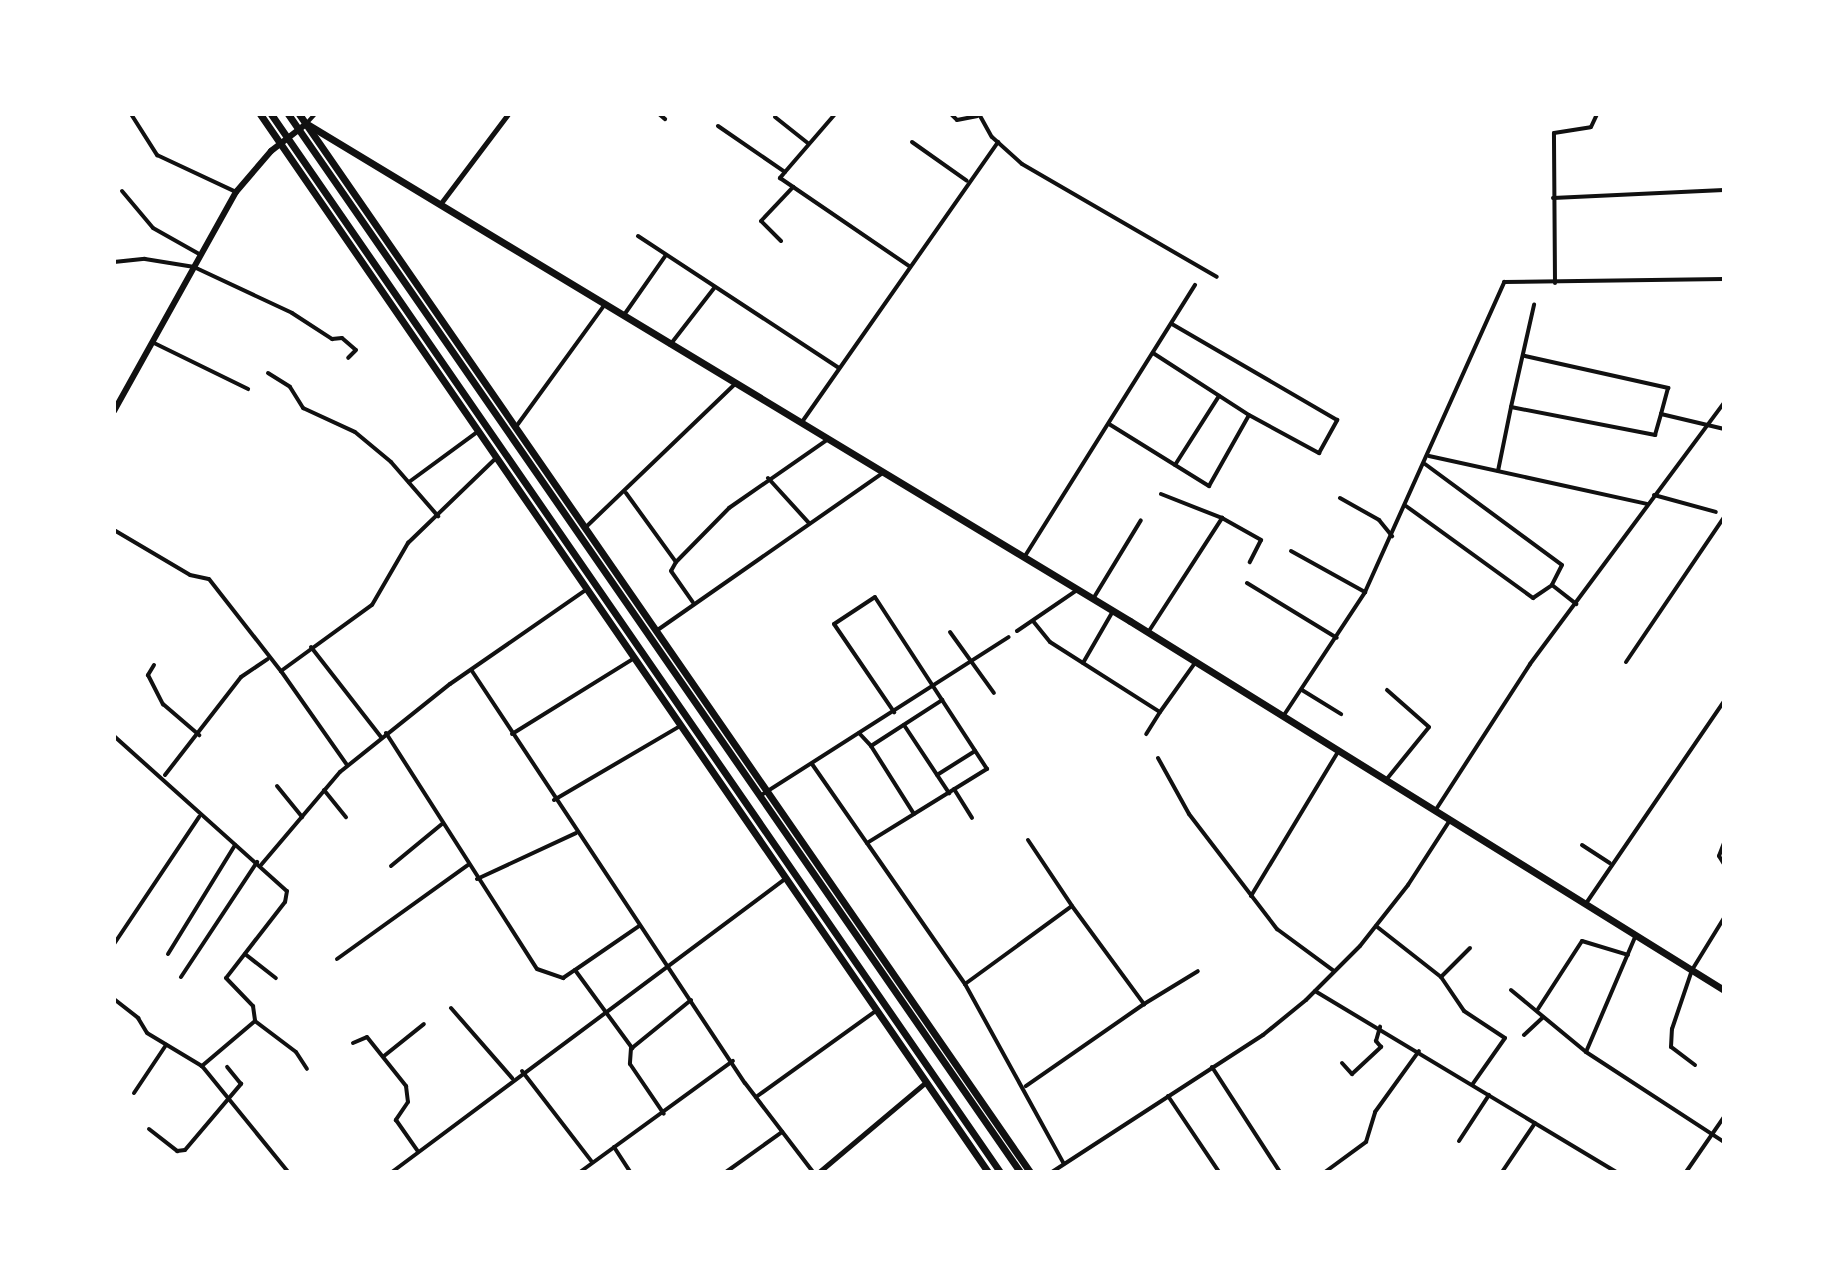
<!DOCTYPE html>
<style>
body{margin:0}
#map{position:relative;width:1838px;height:1286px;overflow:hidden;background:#fff;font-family:"Source Serif 4",serif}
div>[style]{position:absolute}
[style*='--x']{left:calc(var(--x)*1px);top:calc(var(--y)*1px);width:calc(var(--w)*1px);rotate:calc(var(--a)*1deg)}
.minor>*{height:4px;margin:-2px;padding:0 2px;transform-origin:2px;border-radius:2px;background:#111}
.tertiary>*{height:5px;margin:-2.5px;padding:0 2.5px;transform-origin:2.5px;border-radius:2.5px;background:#111}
.secondary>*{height:6px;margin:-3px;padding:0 3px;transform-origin:3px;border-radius:3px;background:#111}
.primary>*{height:7px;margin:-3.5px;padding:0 3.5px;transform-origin:3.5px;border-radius:3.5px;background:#111}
.trunk>*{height:7px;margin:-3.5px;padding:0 3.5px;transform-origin:3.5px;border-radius:3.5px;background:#111}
span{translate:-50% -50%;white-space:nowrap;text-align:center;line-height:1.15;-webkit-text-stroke:8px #fff;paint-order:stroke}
.frame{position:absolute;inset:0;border:116px solid #fff;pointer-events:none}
</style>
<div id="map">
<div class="minor">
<i style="--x:131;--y:114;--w:49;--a:57.6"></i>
<i style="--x:157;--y:155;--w:87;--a:25.1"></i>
<i style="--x:659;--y:114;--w:8;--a:40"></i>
<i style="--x:951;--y:114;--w:8;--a:45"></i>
<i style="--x:957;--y:120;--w:21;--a:-11"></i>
<i style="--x:979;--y:114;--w:26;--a:61"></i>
<i style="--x:992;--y:137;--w:40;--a:42"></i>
<i style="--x:1022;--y:164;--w:225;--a:30.1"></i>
<i style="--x:775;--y:117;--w:43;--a:38.5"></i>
<i style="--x:306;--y:124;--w:13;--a:-48"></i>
<i style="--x:718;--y:126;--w:81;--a:34.5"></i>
<i style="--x:785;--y:172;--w:8;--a:130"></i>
<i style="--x:780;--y:178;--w:156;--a:34.3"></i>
<i style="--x:912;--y:142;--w:67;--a:35.3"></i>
<i style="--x:785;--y:172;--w:77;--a:-49.2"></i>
<i style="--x:122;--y:191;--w:48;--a:50"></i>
<i style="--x:153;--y:228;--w:55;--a:29.4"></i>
<i style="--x:1553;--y:198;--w:171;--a:-2.7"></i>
<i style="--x:638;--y:236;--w:240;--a:33.3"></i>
<i style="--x:781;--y:241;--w:28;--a:-135"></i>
<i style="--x:761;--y:221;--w:47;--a:-46.7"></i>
<i style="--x:114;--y:262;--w:31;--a:-6"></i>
<i style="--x:145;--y:259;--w:50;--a:9.3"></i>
<i style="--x:194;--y:267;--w:108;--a:25.1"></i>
<i style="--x:292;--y:313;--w:48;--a:33"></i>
<i style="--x:332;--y:339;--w:10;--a:-6"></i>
<i style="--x:342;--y:338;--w:18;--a:41"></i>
<i style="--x:356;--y:350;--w:11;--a:135"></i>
<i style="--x:1555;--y:283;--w:150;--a:-90.4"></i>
<i style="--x:1554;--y:133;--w:37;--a:-9"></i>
<i style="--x:1591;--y:127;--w:14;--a:-65"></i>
<i style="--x:624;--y:315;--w:73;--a:-55"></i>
<i style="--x:152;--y:342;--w:107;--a:26.1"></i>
<i style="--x:670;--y:345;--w:73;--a:-52.2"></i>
<i style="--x:1153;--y:353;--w:114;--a:32.9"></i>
<i style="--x:1525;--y:356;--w:147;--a:12.6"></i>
<i style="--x:1668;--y:388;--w:27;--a:105"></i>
<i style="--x:268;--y:373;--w:26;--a:32"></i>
<i style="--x:290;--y:387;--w:25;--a:58"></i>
<i style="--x:303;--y:408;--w:57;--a:24.8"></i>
<i style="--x:355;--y:432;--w:47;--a:39.8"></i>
<i style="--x:391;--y:462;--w:72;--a:49"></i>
<i style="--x:1511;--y:407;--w:105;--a:-77.3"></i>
<i style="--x:802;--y:422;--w:342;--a:-55"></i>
<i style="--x:518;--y:424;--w:145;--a:-54"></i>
<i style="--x:1109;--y:424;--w:118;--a:31.8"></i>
<i style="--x:1209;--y:486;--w:81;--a:-60.6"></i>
<i style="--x:1249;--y:415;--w:80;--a:28.5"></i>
<i style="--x:1319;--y:453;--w:38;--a:-61"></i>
<i style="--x:1337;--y:420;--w:191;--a:-149.8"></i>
<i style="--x:1429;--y:456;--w:223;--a:12.4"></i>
<i style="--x:1425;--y:464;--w:170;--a:36.4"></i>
<i style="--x:1562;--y:565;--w:22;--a:117"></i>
<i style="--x:1552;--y:585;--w:31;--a:38"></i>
<i style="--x:1175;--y:465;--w:82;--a:-57.5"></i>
<i style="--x:1498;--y:471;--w:65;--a:-78.5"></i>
<i style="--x:1511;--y:407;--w:147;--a:11"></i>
<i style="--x:1655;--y:435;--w:22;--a:-74"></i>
<i style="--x:1661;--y:414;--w:65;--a:13.4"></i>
<i style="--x:768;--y:478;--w:61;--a:47.7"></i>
<i style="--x:409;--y:482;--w:84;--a:-36.3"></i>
<i style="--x:626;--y:493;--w:85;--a:54.1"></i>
<i style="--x:676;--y:562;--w:76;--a:-45.5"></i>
<i style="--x:729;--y:508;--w:119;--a:-34.8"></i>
<i style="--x:1161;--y:494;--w:66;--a:21.5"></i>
<i style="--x:1654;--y:495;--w:64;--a:15.3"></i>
<i style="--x:1340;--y:498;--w:45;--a:29.4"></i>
<i style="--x:1379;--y:520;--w:21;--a:51"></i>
<i style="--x:1406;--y:506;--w:157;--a:35.9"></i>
<i style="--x:1533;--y:598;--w:23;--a:-34"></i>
<i style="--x:587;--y:526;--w:204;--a:-43.8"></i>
<i style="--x:114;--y:530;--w:88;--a:30.6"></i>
<i style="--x:190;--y:575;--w:19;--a:12"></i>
<i style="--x:209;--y:579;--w:117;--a:52"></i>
<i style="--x:281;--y:671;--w:112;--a:-36"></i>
<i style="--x:372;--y:605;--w:72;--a:-59.9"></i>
<i style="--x:408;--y:543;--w:121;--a:-44"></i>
<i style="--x:1291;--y:551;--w:85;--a:29"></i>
<i style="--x:1025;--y:556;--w:320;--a:-57.9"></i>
<i style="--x:676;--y:562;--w:10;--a:119"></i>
<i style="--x:671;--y:571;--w:38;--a:55"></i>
<i style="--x:1247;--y:583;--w:105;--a:31.4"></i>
<i style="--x:1093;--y:599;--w:92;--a:-58.7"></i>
<i style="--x:1033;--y:621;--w:27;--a:51"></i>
<i style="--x:1050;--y:642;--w:130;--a:32.5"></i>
<i style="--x:1160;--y:712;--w:26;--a:122"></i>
<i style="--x:659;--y:629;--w:273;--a:-34.9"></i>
<i style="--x:1017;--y:631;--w:73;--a:-34.3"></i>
<i style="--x:1149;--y:631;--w:135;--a:-57.1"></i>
<i style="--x:1222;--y:518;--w:45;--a:29.4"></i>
<i style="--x:1261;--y:540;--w:25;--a:117"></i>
<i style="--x:950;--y:632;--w:75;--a:54.2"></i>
<i style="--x:311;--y:647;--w:114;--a:52.1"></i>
<i style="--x:1626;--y:662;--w:175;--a:-55.9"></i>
<i style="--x:1083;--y:663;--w:60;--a:-60"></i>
<i style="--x:154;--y:665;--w:12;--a:121"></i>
<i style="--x:148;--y:675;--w:33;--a:63"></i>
<i style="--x:163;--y:704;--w:48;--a:40.7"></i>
<i style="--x:281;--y:671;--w:115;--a:54.9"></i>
<i style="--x:472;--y:671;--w:494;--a:56.5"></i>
<i style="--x:745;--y:1083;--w:112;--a:52.6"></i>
<i style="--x:1302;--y:690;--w:46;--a:31.6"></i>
<i style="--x:1160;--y:712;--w:60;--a:-54.5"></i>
<i style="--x:1284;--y:715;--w:147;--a:-56.6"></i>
<i style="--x:1365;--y:592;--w:340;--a:-65.8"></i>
<i style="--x:1504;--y:282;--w:220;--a:-0.8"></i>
<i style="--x:904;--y:725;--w:82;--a:56.5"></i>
<i style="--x:386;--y:733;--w:280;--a:57.4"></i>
<i style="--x:537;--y:969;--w:28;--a:19"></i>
<i style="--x:563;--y:978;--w:14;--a:-34"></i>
<i style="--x:575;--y:970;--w:97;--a:53.8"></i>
<i style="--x:859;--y:733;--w:18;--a:47"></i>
<i style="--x:871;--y:746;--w:85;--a:-32.9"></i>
<i style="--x:512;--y:734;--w:142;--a:-31.8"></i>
<i style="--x:114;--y:736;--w:232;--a:41.9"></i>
<i style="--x:287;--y:891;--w:11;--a:100"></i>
<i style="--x:285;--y:902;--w:96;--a:127.8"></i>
<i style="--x:226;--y:978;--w:39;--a:46"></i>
<i style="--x:253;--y:1006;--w:15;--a:82"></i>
<i style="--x:255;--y:1021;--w:70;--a:139.7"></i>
<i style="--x:871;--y:746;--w:80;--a:57.7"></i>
<i style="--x:914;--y:814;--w:86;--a:-31.7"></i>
<i style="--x:987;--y:769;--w:205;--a:-123.1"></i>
<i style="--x:875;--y:597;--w:49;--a:146.6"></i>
<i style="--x:834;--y:624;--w:107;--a:55.7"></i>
<i style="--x:1158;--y:758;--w:64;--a:61"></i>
<i style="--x:1189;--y:814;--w:145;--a:52.6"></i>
<i style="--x:1277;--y:929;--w:71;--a:36.4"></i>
<i style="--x:812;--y:764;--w:96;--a:55.2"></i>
<i style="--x:165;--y:775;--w:124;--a:-52.2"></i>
<i style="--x:241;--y:677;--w:32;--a:-34"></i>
<i style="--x:937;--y:775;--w:45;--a:-32.3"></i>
<i style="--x:1386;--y:780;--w:68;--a:-50.9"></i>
<i style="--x:1429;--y:727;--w:56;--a:-138.6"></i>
<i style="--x:277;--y:786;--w:40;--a:51"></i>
<i style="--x:954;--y:789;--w:34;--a:58"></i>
<i style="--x:324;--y:790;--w:35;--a:51"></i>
<i style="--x:760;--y:796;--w:295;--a:-32.6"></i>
<i style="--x:554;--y:800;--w:146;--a:-30.4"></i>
<i style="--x:1435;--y:811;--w:175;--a:-57.1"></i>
<i style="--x:1530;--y:664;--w:325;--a:-53.4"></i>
<i style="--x:914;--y:814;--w:55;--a:148.3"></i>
<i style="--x:867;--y:843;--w:172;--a:55.2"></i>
<i style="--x:965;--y:984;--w:205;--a:61.2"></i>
<i style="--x:1028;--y:840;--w:79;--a:56.3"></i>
<i style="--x:1724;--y:843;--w:14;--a:111"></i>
<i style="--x:1719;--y:856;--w:9;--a:58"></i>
<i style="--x:1582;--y:845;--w:33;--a:33"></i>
<i style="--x:261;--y:865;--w:122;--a:-49.7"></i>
<i style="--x:340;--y:772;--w:141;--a:-38.7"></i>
<i style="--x:450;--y:684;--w:167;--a:-34.7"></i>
<i style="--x:391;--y:866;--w:66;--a:-39.5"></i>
<i style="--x:477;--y:879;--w:109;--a:-24.9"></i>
<i style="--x:1251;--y:896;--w:170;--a:-58.9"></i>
<i style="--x:1587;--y:902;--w:243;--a:-55.7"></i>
<i style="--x:1376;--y:926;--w:83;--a:38.1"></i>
<i style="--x:1441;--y:977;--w:41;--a:-45"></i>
<i style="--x:114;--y:944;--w:153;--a:-56.2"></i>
<i style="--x:168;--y:954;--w:128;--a:-58.4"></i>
<i style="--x:245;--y:954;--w:39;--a:38"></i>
<i style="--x:337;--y:959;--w:161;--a:-35.7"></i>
<i style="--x:575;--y:970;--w:78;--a:-34.5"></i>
<i style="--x:181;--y:977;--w:138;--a:-56.5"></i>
<i style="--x:1441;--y:977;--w:41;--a:55.9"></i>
<i style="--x:1464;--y:1011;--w:49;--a:33.4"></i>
<i style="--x:1505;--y:1038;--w:57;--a:125.1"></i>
<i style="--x:965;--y:984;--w:132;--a:-36.1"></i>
<i style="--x:1072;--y:906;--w:122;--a:53.7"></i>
<i style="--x:1144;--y:1004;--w:144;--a:145.2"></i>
<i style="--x:1511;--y:990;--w:97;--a:39.6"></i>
<i style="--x:1586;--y:1052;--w:165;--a:33.1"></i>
<i style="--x:1315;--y:991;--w:351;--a:31"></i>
<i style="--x:114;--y:999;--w:31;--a:38"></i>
<i style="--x:138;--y:1018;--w:17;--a:59"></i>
<i style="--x:147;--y:1033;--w:64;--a:31"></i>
<i style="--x:202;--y:1066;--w:136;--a:50.9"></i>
<i style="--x:1144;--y:1004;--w:63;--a:-31.4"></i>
<i style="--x:451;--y:1008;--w:93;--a:48.9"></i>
<i style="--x:1538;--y:1009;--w:81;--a:-57.1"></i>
<i style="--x:1582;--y:941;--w:48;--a:16.9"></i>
<i style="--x:255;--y:1021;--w:51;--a:37.1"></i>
<i style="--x:296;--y:1052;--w:20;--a:57"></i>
<i style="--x:1524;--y:1035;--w:26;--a:-43"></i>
<i style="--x:353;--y:1043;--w:15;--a:-23"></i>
<i style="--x:367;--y:1037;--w:63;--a:51.5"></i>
<i style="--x:406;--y:1086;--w:16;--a:83"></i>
<i style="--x:408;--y:1102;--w:22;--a:124"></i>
<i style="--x:396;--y:1120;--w:38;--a:55"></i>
<i style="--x:631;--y:1048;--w:16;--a:94"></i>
<i style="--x:630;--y:1064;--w:60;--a:55.8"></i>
<i style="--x:632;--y:1048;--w:76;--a:-39.1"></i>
<i style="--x:1586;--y:1052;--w:127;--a:-66.9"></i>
<i style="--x:384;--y:1056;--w:51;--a:-38.7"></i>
<i style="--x:1342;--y:1063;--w:15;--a:48"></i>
<i style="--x:1352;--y:1074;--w:40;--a:-43"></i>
<i style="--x:1381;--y:1047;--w:8;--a:-130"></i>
<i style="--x:1376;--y:1041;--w:15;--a:-74"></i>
<i style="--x:1695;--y:1065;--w:30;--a:-143"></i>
<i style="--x:1671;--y:1047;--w:18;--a:-87"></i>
<i style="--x:1672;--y:1029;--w:62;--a:-71.3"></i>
<i style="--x:1692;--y:970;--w:61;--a:-58.4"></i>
<i style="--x:1212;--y:1067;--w:125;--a:57.1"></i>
<i style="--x:522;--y:1071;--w:115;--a:52.4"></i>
<i style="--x:134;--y:1093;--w:58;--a:-56.3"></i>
<i style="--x:1168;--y:1096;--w:92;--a:56.1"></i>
<i style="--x:756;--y:1097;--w:149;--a:-35.7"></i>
<i style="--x:149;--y:1129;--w:36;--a:38"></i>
<i style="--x:177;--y:1151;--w:8;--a:-7"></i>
<i style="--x:185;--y:1150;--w:87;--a:-49.7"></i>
<i style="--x:241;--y:1084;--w:22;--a:-129"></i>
<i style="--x:1459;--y:1141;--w:55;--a:-56.9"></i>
<i style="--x:614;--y:1147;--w:30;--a:57"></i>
<i style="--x:392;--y:1172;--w:492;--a:-36.7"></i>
<i style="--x:580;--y:1172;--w:189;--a:-36"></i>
<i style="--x:726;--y:1172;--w:69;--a:-35.5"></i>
<i style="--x:1052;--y:1172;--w:252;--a:-33"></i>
<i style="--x:1263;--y:1035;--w:55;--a:-39.1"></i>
<i style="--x:1306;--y:1000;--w:76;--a:-45"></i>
<i style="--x:1360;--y:946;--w:78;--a:-51.8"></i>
<i style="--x:1408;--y:885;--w:77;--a:-57.1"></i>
<i style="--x:1325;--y:1172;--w:51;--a:-36.2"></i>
<i style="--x:1366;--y:1142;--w:31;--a:-73"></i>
<i style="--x:1375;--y:1112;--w:75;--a:-54.2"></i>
<i style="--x:1502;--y:1172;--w:59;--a:-56"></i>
<i style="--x:1686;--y:1172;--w:67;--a:-55.4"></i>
</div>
<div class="tertiary">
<i style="--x:441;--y:203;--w:111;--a:-53"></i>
<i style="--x:819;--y:1172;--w:140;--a:-40.1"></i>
</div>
<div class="secondary">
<i style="--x:114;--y:411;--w:251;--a:-60.9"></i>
<i style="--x:236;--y:192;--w:54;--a:-49.5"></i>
<i style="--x:271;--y:151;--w:44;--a:-37.6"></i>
</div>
<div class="primary">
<i style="--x:307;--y:124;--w:961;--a:31.13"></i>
<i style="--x:1130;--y:621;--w:699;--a:31.85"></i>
</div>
<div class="trunk">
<i style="--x:260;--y:114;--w:1284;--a:55.47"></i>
<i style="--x:271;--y:114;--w:1285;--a:55.43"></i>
<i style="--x:288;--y:114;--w:1287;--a:55.32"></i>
<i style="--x:299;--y:114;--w:1286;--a:55.36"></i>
</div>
<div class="frame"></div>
</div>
